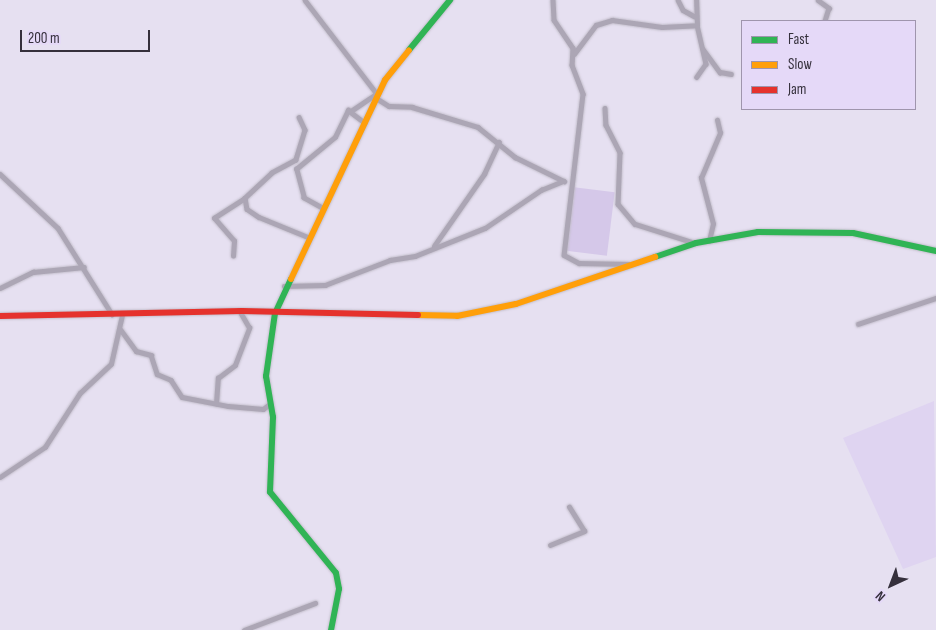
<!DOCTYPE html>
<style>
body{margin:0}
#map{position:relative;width:936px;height:630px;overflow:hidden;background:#e6e0f1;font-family:"Sofia Sans Condensed",sans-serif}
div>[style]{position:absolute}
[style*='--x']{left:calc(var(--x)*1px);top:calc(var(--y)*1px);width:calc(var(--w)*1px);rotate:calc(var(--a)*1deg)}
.built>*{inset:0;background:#dfd4f1}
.green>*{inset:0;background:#d5c8e9;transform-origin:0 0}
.roads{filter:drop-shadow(0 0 1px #c3becb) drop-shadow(0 0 1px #c3becb)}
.street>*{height:4.5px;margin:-2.25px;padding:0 2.25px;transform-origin:2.25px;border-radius:2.25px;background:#aca6b5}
.fast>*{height:6px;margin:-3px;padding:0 3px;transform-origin:3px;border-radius:3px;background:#30b455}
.slow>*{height:6px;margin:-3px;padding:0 3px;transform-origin:3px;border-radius:3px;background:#ff9f0a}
.jam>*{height:6px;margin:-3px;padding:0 3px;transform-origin:3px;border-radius:3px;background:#e5322d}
span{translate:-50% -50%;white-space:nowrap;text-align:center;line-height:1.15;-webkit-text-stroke:4px #e5d9f8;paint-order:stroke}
.legend{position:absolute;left:741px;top:20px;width:175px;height:90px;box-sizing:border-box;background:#e5d9f8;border:1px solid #9f95ad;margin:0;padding:6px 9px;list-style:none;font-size:15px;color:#35303c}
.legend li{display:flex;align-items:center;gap:10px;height:25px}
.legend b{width:25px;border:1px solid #9f95ad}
.north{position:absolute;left:866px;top:560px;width:50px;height:50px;-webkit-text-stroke:4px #e5d9f8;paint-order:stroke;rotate:223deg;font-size:14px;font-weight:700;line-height:20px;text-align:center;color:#35303c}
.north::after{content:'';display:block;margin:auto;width:18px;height:22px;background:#35303c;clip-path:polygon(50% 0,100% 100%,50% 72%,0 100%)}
.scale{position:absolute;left:20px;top:30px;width:130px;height:22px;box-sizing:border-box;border:2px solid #35303c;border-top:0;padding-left:6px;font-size:15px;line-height:18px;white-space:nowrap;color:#35303c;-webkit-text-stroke:4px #e5d9f8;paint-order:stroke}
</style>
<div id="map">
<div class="built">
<i style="clip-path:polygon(934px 401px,936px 557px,903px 569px,843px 438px)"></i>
</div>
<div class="green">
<i style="left:572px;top:187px;width:43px;height:64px;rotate:7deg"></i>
</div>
<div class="roads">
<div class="street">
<i style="--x:305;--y:0;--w:118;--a:52.5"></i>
<i style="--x:377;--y:94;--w:30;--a:146"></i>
<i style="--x:553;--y:0;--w:20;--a:87"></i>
<i style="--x:554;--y:20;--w:34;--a:56"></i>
<i style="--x:573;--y:48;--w:17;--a:93"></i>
<i style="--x:572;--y:65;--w:31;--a:69"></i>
<i style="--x:583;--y:94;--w:162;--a:96.7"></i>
<i style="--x:564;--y:255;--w:17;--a:28"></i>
<i style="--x:579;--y:263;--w:49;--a:1.2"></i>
<i style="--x:678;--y:0;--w:11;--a:63"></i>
<i style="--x:683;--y:10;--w:13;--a:29"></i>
<i style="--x:818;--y:0;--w:14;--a:36"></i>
<i style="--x:829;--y:8;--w:14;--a:107"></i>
<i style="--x:697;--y:25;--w:40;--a:77"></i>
<i style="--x:706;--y:64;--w:16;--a:125"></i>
<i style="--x:703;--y:49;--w:29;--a:54"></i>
<i style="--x:720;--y:72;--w:11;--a:10"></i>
<i style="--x:574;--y:54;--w:36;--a:-53"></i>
<i style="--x:596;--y:25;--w:17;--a:-17"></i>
<i style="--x:612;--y:20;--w:50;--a:8"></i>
<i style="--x:662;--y:27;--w:35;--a:-3"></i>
<i style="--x:697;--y:25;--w:25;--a:-92"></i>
<i style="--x:376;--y:98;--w:15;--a:32"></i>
<i style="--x:389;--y:106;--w:23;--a:2"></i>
<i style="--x:412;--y:107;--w:69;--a:16.9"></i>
<i style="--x:478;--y:127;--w:48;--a:39"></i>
<i style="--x:515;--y:157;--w:55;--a:26.1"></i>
<i style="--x:605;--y:108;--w:17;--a:87"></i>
<i style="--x:606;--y:125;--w:31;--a:63"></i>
<i style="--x:620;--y:153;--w:51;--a:92.2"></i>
<i style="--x:618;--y:204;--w:26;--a:50"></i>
<i style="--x:635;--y:224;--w:63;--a:17.6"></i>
<i style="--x:299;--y:117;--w:14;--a:65"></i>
<i style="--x:305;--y:130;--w:31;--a:107"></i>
<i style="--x:296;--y:160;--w:27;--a:152"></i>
<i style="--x:272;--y:173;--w:37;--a:137"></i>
<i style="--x:245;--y:198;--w:11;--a:80"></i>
<i style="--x:247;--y:209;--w:14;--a:34"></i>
<i style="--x:259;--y:217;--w:53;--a:22.2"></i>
<i style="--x:0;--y:174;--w:79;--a:43"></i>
<i style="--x:58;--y:228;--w:102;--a:57.9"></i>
<i style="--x:322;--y:208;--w:21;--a:-151"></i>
<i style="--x:304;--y:198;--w:30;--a:-105"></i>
<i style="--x:296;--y:169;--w:50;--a:-39.4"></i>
<i style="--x:335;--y:137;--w:30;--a:-64"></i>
<i style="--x:348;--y:110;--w:21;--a:37"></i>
<i style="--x:709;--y:241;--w:17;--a:-77"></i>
<i style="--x:713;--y:224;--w:48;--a:-104.6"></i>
<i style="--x:701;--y:178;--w:49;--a:-67.1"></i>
<i style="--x:720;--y:133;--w:13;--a:-103"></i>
<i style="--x:434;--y:246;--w:88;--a:-55.2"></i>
<i style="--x:484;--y:174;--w:35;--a:-65"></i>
<i style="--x:233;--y:256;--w:15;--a:-86"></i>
<i style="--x:234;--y:241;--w:30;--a:-131"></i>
<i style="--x:214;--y:218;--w:37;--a:-33"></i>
<i style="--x:284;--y:286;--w:41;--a:-1.4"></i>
<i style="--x:325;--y:285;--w:70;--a:-21"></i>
<i style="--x:390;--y:260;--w:25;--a:-9"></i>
<i style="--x:415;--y:256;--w:75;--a:-21.8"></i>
<i style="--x:485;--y:228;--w:68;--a:-34.2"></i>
<i style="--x:541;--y:190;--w:24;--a:-22"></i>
<i style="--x:0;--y:288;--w:37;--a:-26"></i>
<i style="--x:33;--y:272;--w:51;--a:-5.6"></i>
<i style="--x:858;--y:324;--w:82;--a:-18.4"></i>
<i style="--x:121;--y:330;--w:26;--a:54"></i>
<i style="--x:136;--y:351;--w:16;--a:15"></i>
<i style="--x:151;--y:355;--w:20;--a:72"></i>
<i style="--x:157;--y:374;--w:15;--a:23"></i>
<i style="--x:171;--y:380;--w:20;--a:57"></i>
<i style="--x:182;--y:397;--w:47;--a:11.1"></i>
<i style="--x:228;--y:406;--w:35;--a:5"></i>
<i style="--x:263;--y:409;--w:9;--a:-36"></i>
<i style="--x:216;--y:404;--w:26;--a:-86"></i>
<i style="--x:218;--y:378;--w:21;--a:-37"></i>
<i style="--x:235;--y:365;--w:40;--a:-69"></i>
<i style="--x:249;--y:328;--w:20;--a:-120"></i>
<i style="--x:0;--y:477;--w:54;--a:-33.7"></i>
<i style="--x:45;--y:447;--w:64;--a:-57.1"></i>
<i style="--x:80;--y:393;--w:42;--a:-43.1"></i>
<i style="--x:111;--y:364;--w:50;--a:-77.3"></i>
<i style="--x:550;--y:545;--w:37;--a:-22"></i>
<i style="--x:584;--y:531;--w:28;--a:-122"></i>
<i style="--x:244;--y:630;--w:76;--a:-20.8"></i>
</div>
<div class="fast">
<i style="--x:409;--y:50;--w:65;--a:-50.6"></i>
<i style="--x:655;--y:257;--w:43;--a:-18.9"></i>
<i style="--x:696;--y:243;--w:63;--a:-10.1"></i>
<i style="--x:758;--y:232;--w:95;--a:0.6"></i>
<i style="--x:853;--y:233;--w:85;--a:12.2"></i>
<i style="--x:291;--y:279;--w:38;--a:115"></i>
<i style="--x:275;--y:313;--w:64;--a:98.1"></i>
<i style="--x:266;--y:376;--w:42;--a:80.3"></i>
<i style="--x:273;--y:417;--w:75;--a:92.3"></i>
<i style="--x:270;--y:492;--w:104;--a:50.8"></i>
<i style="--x:336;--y:573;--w:16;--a:79"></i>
<i style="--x:339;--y:589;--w:42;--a:101"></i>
</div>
<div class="slow">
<i style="--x:291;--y:279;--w:220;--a:-64.7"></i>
<i style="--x:385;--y:80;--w:38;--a:-51"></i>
<i style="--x:418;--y:315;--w:39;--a:1"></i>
<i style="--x:457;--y:316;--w:60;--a:-11.5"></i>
<i style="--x:516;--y:304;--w:147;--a:-18.7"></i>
</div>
<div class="jam">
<i style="--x:0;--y:316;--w:242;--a:-1.2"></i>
<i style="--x:242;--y:311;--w:176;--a:1.3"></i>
</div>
</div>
<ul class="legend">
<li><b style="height:6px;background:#30b455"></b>Fast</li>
<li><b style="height:6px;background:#ff9f0a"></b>Slow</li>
<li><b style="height:6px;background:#e5322d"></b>Jam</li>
</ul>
<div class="north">N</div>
<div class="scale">200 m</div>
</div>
